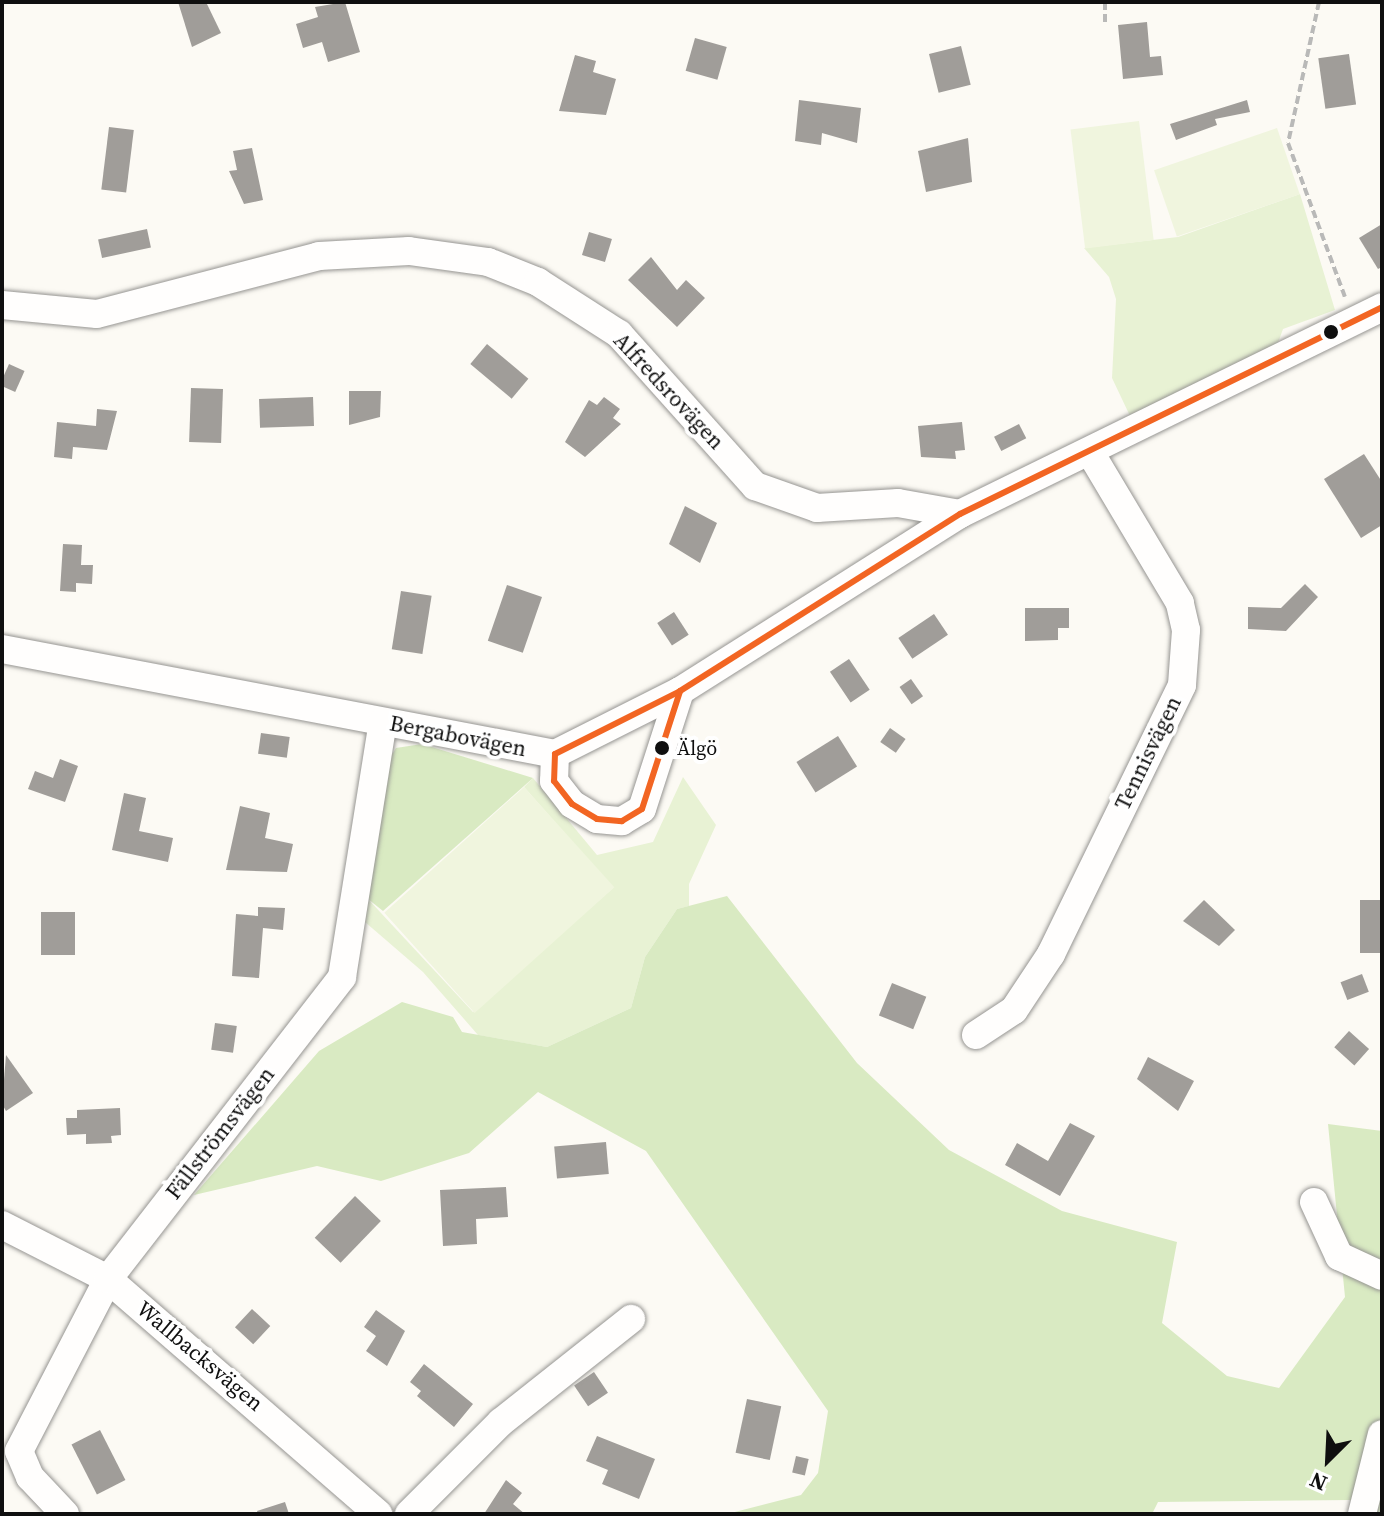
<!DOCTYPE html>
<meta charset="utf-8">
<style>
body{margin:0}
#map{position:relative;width:1384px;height:1516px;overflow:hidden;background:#fcfaf4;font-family:"Source Serif 4",serif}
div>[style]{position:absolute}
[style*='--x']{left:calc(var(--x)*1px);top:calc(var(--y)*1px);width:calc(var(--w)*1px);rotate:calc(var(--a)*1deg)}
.green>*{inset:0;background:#e8f2d4}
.forest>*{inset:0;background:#d9eac2}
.pitch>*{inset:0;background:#f0f5de;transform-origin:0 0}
.building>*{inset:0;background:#a09d99;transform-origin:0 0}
.path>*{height:4px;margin-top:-2px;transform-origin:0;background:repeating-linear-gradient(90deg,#b9b9b8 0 8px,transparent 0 12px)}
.roads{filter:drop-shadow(0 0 2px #969592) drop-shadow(0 0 2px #969592)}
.minor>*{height:28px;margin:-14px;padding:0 14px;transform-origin:14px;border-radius:14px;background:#fffefd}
.bus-1>*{height:6px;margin:-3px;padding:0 3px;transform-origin:3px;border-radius:3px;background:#f26522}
.dots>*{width:22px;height:22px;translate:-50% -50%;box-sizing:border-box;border:4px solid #fff;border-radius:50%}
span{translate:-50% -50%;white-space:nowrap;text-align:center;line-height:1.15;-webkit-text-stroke:8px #fff;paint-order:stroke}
.bus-label{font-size:20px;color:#0f0f0f}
.left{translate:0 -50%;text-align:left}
.street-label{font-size:22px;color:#0f0f0f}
.frame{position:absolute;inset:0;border:4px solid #0f0f0f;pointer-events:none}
.north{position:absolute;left:1288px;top:1420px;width:80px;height:80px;-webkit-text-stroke:6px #fff;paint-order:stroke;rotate:204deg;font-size:22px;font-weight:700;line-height:32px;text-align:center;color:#0f0f0f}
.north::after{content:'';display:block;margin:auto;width:28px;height:36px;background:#0f0f0f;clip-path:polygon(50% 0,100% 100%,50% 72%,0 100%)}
</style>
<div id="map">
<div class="green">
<i style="clip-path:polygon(1300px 194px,1335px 310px,1283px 329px,1278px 343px,1130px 416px,1112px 378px,1116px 299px,1109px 277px,1084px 248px,1178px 237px)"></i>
<i style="clip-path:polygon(683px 777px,716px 825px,689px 884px,689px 906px,677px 909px,645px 957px,631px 1008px,547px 1047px,478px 1035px,423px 972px,365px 922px,368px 899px,473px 1012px,613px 888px,524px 787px,533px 778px,597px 855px,653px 842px)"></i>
</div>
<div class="forest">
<i style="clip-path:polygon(422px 744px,533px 778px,383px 911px,368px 899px,383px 769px,396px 748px)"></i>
<i style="clip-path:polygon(727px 896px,857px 1063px,949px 1150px,1062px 1211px,1177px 1242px,1162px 1323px,1227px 1376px,1279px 1388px,1345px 1297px,1328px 1124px,1382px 1131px,1382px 1514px,1354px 1514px,1351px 1500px,1158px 1502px,1152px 1514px,727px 1514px,801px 1495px,818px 1473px,828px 1411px,646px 1151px,538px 1092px,469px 1153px,381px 1181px,317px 1166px,194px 1195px,319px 1051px,402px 1002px,453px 1017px,462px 1032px,547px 1047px,631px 1008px,645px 957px,677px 909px)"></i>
</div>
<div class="pitch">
<i style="left:1139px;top:121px;width:120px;height:69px;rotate:83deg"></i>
<i style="left:1277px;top:128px;width:70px;height:130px;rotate:71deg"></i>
<i style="left:524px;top:787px;width:135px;height:188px;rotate:48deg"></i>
</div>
<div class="building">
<i style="clip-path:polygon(178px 2px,206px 2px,221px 33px,192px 47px)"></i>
<i style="clip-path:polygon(345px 2px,360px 52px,328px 62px,322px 42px,303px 48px,296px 24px,318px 17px,315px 7px)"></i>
<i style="clip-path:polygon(1147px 22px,1150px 57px,1161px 56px,1163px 75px,1123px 79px,1118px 25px)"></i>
<i style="left:695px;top:38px;width:33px;height:34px;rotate:16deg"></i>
<i style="left:961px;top:46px;width:40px;height:33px;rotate:76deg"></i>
<i style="left:1349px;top:54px;width:51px;height:31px;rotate:82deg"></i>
<i style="clip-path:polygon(575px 55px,596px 61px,593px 72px,616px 79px,606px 115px,559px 111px)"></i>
<i style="clip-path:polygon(799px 100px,861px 108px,857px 143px,822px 133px,821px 145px,795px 141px)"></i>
<i style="clip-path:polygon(1247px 100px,1250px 112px,1215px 119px,1217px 125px,1176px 140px,1170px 124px)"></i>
<i style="left:109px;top:127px;width:25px;height:63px;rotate:7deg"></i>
<i style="clip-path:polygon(968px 138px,972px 182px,926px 192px,918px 151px)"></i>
<i style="clip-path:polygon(252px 148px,263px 200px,244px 204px,229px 171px,237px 170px,233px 151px)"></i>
<i style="clip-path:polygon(1382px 224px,1382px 267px,1378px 269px,1359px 238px)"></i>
<i style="left:147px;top:229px;width:19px;height:50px;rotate:78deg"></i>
<i style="left:589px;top:232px;width:24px;height:24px;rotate:17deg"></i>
<i style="clip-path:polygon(651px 257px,677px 290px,686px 280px,705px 298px,677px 327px,628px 280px)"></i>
<i style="left:487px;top:344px;width:54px;height:26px;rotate:40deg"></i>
<i style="left:9px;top:364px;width:17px;height:23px;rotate:24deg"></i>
<i style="left:191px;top:388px;width:32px;height:54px;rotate:2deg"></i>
<i style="clip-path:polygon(349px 391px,381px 391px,380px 417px,349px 425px)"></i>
<i style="left:313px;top:397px;width:29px;height:54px;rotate:88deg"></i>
<i style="clip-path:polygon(604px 397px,620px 409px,613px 418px,621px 424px,585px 457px,565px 442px,589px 400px,597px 405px)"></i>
<i style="clip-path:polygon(97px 409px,117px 411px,107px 450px,73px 447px,72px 459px,54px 457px,57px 422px,96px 426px)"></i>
<i style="clip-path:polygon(962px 422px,965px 450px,955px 451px,956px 459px,921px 457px,918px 426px)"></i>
<i style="left:1019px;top:424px;width:16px;height:28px;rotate:63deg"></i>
<i style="clip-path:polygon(1364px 454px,1382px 482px,1382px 525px,1361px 538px,1324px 479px)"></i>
<i style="clip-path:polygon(685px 506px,717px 523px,700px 563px,669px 544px)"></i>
<i style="clip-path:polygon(63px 544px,82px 545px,81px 565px,93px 565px,92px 584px,76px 583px,76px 592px,60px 591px)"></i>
<i style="clip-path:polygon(1305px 584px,1318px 597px,1286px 631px,1248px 629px,1248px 607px,1281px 608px)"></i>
<i style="left:507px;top:585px;width:37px;height:59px;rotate:19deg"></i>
<i style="left:401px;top:591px;width:31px;height:59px;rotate:9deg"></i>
<i style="clip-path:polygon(1025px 608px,1069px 608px,1069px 628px,1058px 628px,1058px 640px,1025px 641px)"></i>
<i style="left:674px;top:612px;width:27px;height:20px;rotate:57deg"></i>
<i style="left:934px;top:614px;width:25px;height:43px;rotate:56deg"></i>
<i style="left:849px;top:659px;width:37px;height:23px;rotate:56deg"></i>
<i style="left:911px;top:679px;width:21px;height:14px;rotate:55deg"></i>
<i style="left:890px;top:728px;width:19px;height:17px;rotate:35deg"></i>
<i style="left:261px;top:733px;width:29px;height:21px;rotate:8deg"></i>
<i style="left:838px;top:736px;width:36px;height:49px;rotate:58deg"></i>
<i style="clip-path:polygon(60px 759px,78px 766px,65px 802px,28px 789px,35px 771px,53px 778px)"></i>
<i style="clip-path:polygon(124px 793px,146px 798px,139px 831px,173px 838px,168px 862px,112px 850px)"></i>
<i style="clip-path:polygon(240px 806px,270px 813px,265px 838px,293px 844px,287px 872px,226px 870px)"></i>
<i style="clip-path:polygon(1204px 900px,1235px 930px,1219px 946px,1183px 921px)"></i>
<i style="left:1360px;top:900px;width:22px;height:53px"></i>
<i style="clip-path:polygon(258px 907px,285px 908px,283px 930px,263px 928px,259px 978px,232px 976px,236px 914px,258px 916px)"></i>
<i style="left:41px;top:912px;width:34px;height:43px"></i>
<i style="left:1362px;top:974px;width:19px;height:23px;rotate:69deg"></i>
<i style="left:892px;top:983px;width:37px;height:35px;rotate:22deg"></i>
<i style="left:215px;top:1023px;width:22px;height:27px;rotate:8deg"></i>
<i style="left:1349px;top:1031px;width:27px;height:22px;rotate:42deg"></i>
<i style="clip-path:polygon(6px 1055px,33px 1093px,6px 1111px,2px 1104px)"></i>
<i style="clip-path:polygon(1148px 1057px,1194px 1081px,1178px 1111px,1137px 1079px)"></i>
<i style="clip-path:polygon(120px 1108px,121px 1135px,111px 1136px,112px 1143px,86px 1144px,86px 1134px,67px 1135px,66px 1118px,77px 1118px,77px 1110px)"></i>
<i style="clip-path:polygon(1070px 1123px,1095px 1136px,1060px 1196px,1005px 1165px,1017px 1143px,1048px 1161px)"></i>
<i style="left:606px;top:1142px;width:32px;height:52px;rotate:85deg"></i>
<i style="clip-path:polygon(506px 1187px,508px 1217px,476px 1219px,477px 1244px,443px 1246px,440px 1190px)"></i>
<i style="left:355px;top:1196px;width:36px;height:58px;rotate:44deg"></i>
<i style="left:252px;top:1309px;width:25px;height:25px;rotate:43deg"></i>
<i style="clip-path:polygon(376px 1310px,405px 1331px,387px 1366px,366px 1351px,376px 1336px,364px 1327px)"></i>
<i style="clip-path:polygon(424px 1364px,473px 1404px,454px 1427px,417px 1396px,421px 1391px,410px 1382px)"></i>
<i style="left:594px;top:1372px;width:25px;height:24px;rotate:56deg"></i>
<i style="left:747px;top:1399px;width:35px;height:55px;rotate:12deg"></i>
<i style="left:100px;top:1430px;width:56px;height:32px;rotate:63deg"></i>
<i style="clip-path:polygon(597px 1436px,655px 1459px,639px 1499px,602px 1484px,608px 1470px,586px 1461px)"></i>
<i style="left:796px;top:1456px;width:13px;height:17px;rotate:13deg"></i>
<i style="clip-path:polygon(506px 1480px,522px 1493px,513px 1504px,525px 1514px,484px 1514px)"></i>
<i style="clip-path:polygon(285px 1502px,289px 1514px,258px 1514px,257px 1511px)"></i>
</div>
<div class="path">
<i style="--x:1105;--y:2;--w:24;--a:90"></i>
<i style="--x:1319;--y:2;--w:144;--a:102.4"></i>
<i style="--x:1288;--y:143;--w:164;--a:69.7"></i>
</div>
<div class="roads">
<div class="minor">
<i style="--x:2;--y:305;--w:95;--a:5.4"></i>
<i style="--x:97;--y:314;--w:229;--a:-14.6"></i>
<i style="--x:319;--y:256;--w:90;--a:-3.2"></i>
<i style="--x:409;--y:251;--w:80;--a:7.9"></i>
<i style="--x:488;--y:262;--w:54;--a:21.8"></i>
<i style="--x:538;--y:282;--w:96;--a:32.7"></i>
<i style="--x:619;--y:334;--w:204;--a:48.2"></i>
<i style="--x:755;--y:486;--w:66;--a:19.5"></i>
<i style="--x:817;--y:508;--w:81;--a:-3.5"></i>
<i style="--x:898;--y:503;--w:63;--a:10.1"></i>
<i style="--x:2;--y:649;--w:563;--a:10.75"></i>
<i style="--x:555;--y:754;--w:140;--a:-26.7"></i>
<i style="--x:680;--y:691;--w:331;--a:-32.3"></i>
<i style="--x:960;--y:514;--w:470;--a:-26.1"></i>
<i style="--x:555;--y:754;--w:27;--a:92"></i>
<i style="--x:554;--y:781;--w:29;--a:52"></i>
<i style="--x:572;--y:804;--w:29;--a:31"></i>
<i style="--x:597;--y:819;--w:25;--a:5"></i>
<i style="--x:622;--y:821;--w:23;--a:-31"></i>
<i style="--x:642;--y:809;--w:124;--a:-72.1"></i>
<i style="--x:976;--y:1035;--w:45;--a:-33.3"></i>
<i style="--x:1014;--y:1010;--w:67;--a:-56.5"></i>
<i style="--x:1051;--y:954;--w:299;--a:-64"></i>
<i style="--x:1182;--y:685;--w:55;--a:-85.8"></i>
<i style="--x:1186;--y:630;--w:28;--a:-103"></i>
<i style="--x:1180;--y:603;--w:176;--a:-120.8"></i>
<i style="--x:1314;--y:1202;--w:60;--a:65.2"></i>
<i style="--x:1339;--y:1256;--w:47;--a:24.9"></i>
<i style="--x:2;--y:1225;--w:119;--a:27"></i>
<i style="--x:108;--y:1279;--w:358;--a:41"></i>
<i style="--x:65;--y:1514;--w:51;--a:-133.4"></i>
<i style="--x:30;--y:1477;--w:28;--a:-113"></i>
<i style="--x:19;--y:1451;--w:194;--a:-62.6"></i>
<i style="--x:108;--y:1279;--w:382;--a:-52.2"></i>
<i style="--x:342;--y:977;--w:258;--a:-80.9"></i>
<i style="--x:409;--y:1514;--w:130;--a:-45"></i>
<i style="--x:501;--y:1422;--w:166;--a:-38.4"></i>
<i style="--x:1362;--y:1514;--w:82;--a:-76"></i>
</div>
</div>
<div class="bus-1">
<i style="--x:555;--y:754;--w:140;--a:-26.7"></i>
<i style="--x:680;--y:691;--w:331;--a:-32.3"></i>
<i style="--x:960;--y:514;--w:470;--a:-26.1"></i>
<i style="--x:555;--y:754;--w:27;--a:92"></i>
<i style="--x:554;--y:781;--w:29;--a:52"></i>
<i style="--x:572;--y:804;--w:29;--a:31"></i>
<i style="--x:597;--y:819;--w:25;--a:5"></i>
<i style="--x:622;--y:821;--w:23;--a:-31"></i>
<i style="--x:642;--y:809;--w:124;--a:-72.1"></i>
</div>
<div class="dots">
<i style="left:1331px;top:332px;background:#0f0f0f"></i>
<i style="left:662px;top:748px;background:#0f0f0f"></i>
</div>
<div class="bus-label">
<span class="left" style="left:677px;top:748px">Älgö</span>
</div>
<div class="street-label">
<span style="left:669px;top:391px;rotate:47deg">Alfredsrovägen</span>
<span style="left:458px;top:736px;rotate:11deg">Bergabovägen</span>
<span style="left:1148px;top:753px;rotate:-64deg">Tennisvägen</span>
<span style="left:220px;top:1133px;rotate:-52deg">Fällströmsvägen</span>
<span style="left:200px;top:1356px;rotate:40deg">Wallbacksvägen</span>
</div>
<div class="frame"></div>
<div class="north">N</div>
</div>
